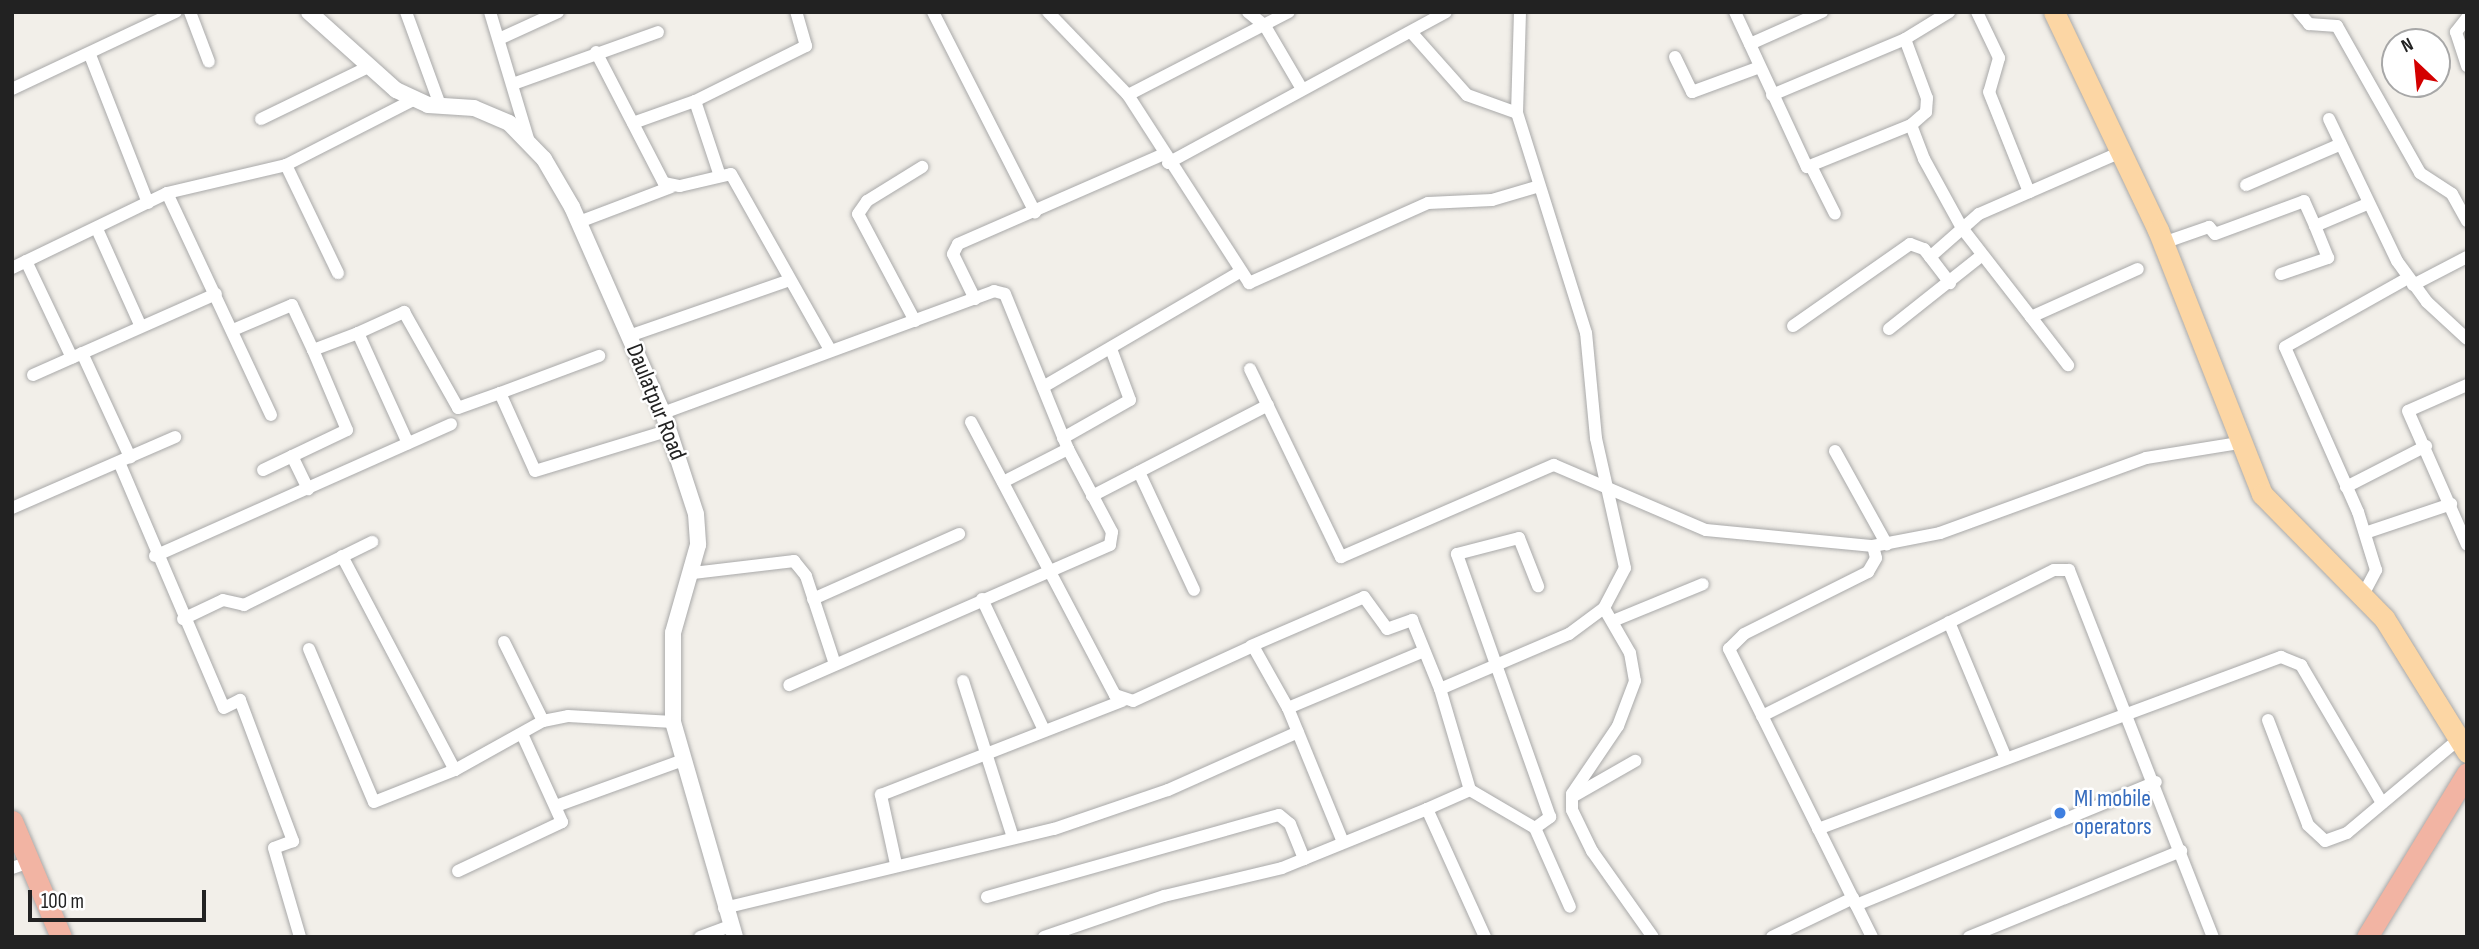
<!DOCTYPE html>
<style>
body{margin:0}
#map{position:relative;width:2479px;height:949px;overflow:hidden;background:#f2efe9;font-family:"Sofia Sans Condensed",sans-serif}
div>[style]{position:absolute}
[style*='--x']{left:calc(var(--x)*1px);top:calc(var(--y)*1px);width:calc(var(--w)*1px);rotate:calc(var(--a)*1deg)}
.roads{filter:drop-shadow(0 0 2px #a9a9a9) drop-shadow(0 0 2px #a9a9a9)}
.minor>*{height:12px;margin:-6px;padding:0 6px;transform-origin:6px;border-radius:6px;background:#fff}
.tertiary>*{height:16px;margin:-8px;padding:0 8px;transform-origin:8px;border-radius:8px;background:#fff}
.primary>*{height:21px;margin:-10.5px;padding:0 10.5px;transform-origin:10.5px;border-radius:10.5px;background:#fcd6a4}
.trunk>*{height:21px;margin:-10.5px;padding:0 10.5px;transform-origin:10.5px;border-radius:10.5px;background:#f2b4a3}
.dots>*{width:19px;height:19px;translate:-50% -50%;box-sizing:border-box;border:4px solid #fff;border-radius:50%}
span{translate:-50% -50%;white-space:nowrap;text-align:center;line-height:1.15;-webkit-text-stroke:5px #fff;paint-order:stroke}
.street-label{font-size:24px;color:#222}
.shop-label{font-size:24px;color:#366cbe}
.left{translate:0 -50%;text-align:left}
.frame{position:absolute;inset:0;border:14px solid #222;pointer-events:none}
.north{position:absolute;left:2381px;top:28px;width:70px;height:70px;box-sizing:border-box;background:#fff;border:2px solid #a7a7a7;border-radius:50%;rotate:334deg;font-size:19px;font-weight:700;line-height:28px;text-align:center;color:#222}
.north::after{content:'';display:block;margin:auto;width:24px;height:32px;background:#d40000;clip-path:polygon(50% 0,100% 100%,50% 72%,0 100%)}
.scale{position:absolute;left:28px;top:890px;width:178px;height:32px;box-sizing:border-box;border:4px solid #222;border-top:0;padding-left:9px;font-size:21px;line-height:24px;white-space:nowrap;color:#222;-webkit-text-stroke:5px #fff;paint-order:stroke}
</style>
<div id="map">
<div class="roads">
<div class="minor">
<i style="--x:190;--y:12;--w:53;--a:69.2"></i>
<i style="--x:406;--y:12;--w:99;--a:69.9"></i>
<i style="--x:490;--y:12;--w:133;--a:73.3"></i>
<i style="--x:933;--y:12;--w:225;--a:63"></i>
<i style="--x:1048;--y:12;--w:115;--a:46.1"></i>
<i style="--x:1128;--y:95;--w:224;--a:57.2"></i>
<i style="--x:1249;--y:283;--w:196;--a:-24.1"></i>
<i style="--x:1428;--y:203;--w:64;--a:-2.7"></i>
<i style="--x:1492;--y:200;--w:46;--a:-16.5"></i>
<i style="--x:1248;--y:12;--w:22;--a:39"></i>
<i style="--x:1265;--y:26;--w:73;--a:59.6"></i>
<i style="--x:1735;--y:12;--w:171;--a:65.1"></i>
<i style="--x:1807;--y:167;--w:112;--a:-22"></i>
<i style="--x:1977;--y:12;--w:51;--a:64.4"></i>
<i style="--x:1999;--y:58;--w:35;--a:106"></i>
<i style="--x:1989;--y:92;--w:108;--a:68.2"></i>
<i style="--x:2299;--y:12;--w:16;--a:50"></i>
<i style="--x:2309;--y:24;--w:28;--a:4"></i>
<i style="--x:2337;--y:26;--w:169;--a:60.5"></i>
<i style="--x:2420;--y:173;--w:38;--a:33"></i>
<i style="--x:2452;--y:194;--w:31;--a:61"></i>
<i style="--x:2467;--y:18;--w:18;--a:128"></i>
<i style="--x:2456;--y:32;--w:36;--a:72"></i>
<i style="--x:1411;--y:32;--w:84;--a:48.4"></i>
<i style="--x:1467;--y:95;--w:53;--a:19.8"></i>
<i style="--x:499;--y:39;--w:65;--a:-24.6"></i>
<i style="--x:1905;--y:39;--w:52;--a:-31.5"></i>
<i style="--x:1750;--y:44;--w:79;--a:-24"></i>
<i style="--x:596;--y:52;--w:148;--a:62.6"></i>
<i style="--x:664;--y:183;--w:16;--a:11"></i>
<i style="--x:680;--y:186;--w:52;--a:-13.2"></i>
<i style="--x:731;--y:174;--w:202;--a:60.6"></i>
<i style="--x:90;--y:55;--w:159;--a:68.6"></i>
<i style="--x:1675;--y:57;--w:39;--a:64"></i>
<i style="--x:1692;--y:92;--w:72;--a:-20.2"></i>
<i style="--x:513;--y:84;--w:154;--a:-19.7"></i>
<i style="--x:12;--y:89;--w:181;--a:-25.2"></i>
<i style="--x:1128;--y:95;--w:181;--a:-27.3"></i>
<i style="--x:1772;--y:95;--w:144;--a:-22.8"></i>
<i style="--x:1905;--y:39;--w:63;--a:69.6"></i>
<i style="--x:1927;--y:98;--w:14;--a:94"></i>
<i style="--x:1926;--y:112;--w:20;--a:139"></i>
<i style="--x:1911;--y:125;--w:36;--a:69"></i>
<i style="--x:1924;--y:159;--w:79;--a:61.2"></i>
<i style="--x:1962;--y:228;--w:113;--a:52.2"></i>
<i style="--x:2031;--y:317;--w:117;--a:-24.2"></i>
<i style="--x:695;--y:101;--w:76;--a:71.6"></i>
<i style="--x:261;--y:119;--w:117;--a:-25.9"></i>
<i style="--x:2329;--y:119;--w:157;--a:64.4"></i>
<i style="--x:2397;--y:261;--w:51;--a:53.8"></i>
<i style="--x:2427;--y:302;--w:54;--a:42.8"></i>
<i style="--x:633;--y:123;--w:66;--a:-19.5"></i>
<i style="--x:695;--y:101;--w:124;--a:-26.4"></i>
<i style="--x:806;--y:46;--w:35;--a:-106"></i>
<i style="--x:1168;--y:163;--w:316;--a:-28.5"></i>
<i style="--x:286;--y:165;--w:120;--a:64.3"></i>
<i style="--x:1812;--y:168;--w:51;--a:63.4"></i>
<i style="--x:2246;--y:185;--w:103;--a:-23.3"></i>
<i style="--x:167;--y:193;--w:245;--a:64.9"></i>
<i style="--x:579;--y:222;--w:98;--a:-20.8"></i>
<i style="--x:97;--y:229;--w:107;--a:65.8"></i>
<i style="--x:2163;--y:243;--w:49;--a:-19.2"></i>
<i style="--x:2209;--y:227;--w:9;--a:49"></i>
<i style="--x:2215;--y:234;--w:95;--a:-20.3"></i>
<i style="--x:2304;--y:201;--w:27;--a:66"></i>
<i style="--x:2315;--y:226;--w:56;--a:-22.9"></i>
<i style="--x:1930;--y:257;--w:65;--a:-41.3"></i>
<i style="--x:1979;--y:214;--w:155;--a:-23.6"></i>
<i style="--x:26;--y:261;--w:107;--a:64.6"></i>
<i style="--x:12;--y:268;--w:172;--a:-25.8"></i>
<i style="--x:167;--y:193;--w:122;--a:-13.2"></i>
<i style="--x:286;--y:165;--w:143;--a:-27.1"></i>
<i style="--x:2281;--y:274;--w:50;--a:-18.8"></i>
<i style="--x:2328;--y:258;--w:35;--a:-112"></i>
<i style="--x:2413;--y:285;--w:61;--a:-27.4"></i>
<i style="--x:975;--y:299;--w:50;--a:-116.1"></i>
<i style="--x:953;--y:254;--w:11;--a:-63"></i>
<i style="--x:958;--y:244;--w:223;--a:-23.6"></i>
<i style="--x:2031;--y:317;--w:61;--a:52.4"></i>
<i style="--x:915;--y:321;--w:121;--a:-118"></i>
<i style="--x:858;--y:214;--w:16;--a:-55"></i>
<i style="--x:867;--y:201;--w:65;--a:-31.7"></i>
<i style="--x:1793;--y:326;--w:143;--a:-35"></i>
<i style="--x:1910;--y:244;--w:15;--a:20"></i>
<i style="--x:1924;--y:249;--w:43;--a:52.6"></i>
<i style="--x:1889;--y:329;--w:117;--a:-38.4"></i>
<i style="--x:233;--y:330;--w:64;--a:-23"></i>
<i style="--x:292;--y:305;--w:50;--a:65"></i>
<i style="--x:313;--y:350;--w:48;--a:-20.7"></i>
<i style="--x:358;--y:333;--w:121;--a:65.6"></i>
<i style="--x:358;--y:333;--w:51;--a:-24.5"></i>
<i style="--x:404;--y:312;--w:110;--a:60.6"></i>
<i style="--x:458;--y:408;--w:45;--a:-19.7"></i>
<i style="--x:500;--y:393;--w:85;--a:65.8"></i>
<i style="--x:535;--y:471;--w:141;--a:-16.9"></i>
<i style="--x:629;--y:336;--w:170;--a:-19.2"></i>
<i style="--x:82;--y:353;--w:115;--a:65.2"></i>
<i style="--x:1250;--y:369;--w:209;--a:64.2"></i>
<i style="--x:1341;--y:557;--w:232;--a:-23.4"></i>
<i style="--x:1554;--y:465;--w:165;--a:23.2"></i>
<i style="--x:1706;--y:530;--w:168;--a:5.5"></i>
<i style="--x:1873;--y:546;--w:68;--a:-11"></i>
<i style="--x:1940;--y:533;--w:219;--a:-20"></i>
<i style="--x:2146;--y:458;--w:94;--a:-9.2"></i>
<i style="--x:33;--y:375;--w:200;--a:-23.9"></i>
<i style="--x:2467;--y:385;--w:64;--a:156.2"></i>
<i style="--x:2408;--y:411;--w:146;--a:66.2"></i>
<i style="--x:1043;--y:387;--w:228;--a:-30.3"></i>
<i style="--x:500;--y:393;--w:106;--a:-20.5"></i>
<i style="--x:663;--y:413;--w:353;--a:-20.2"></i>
<i style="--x:994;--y:291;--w:11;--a:15"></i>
<i style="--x:1005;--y:294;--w:167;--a:67.9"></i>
<i style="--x:1068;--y:449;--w:94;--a:62.1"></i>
<i style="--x:1112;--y:532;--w:13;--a:99"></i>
<i style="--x:1110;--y:545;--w:350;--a:156.4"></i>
<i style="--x:971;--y:422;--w:309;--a:62.2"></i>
<i style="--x:1115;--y:695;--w:19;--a:18"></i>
<i style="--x:1133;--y:701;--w:132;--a:-24.6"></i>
<i style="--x:1253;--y:646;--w:71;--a:60.6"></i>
<i style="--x:1288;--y:708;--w:145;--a:67.7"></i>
<i style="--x:1063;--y:438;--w:77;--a:-29.6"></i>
<i style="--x:1130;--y:400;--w:54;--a:-110.4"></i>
<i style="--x:1835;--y:451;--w:107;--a:61"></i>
<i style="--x:292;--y:456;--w:37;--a:64"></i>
<i style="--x:119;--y:462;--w:267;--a:66.9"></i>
<i style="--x:224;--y:708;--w:18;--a:-27"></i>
<i style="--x:240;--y:700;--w:151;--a:69.4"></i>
<i style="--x:293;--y:841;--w:20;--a:160"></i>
<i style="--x:274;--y:848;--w:93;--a:73.7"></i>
<i style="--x:263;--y:470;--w:93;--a:-25.5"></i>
<i style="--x:347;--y:430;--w:87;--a:-113"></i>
<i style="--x:1139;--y:472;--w:130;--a:65"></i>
<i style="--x:1003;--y:482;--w:73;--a:-26.9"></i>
<i style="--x:2346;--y:487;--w:90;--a:-27.1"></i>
<i style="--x:1092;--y:496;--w:198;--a:-27.3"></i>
<i style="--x:12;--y:508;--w:178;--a:-23.5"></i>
<i style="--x:2365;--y:533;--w:91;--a:-18.6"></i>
<i style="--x:155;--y:556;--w:324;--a:-24"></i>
<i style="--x:342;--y:556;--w:242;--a:62.2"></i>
<i style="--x:693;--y:573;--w:102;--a:-6.8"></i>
<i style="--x:794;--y:561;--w:19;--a:51"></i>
<i style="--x:806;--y:576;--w:93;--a:71.8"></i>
<i style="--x:2364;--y:593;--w:26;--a:-62"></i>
<i style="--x:2376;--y:570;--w:61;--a:-107.2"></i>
<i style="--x:2358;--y:512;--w:180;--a:-113.9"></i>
<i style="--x:2285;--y:347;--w:141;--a:-29.3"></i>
<i style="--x:813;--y:599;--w:160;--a:-24"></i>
<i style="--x:982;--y:599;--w:145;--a:64.7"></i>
<i style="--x:1604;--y:608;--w:52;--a:60"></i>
<i style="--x:1630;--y:653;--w:28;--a:80"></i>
<i style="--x:1635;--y:681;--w:48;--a:110.7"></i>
<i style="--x:1618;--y:726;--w:82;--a:124.1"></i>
<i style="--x:1572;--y:794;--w:16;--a:90"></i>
<i style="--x:1572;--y:810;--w:46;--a:64"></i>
<i style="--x:1592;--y:851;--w:105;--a:54.7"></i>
<i style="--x:183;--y:619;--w:44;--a:-25.4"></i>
<i style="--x:223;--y:600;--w:22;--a:13"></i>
<i style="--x:244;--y:605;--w:143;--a:-26.2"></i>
<i style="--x:1613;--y:621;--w:97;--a:-22.3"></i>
<i style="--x:1949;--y:622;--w:145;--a:67.3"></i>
<i style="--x:504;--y:642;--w:88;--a:63.7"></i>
<i style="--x:1251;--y:646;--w:123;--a:-23.4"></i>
<i style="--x:1364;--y:597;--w:39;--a:54"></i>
<i style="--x:1387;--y:629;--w:27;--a:-20"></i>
<i style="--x:1412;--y:620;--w:74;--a:67.9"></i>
<i style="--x:309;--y:649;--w:166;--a:67"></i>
<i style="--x:374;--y:802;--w:87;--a:-21.6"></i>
<i style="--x:455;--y:770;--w:101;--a:-29.1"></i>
<i style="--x:543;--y:721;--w:25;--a:-11"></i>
<i style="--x:568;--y:716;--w:105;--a:3.3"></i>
<i style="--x:963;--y:681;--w:162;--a:72.3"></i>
<i style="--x:1288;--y:708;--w:147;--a:-22.7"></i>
<i style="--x:1762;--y:716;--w:326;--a:-26.6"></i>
<i style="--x:2054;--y:570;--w:15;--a:0"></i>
<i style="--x:2069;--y:570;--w:394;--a:68.6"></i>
<i style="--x:2268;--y:720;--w:112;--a:69.1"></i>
<i style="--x:2308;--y:825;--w:23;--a:43"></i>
<i style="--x:2325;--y:841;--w:23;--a:-20"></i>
<i style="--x:2347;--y:833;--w:146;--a:-40"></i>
<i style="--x:1470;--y:790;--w:75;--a:30.3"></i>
<i style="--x:1535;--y:828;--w:86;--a:66.1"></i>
<i style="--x:1572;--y:797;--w:73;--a:-29.7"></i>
<i style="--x:556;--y:806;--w:132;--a:-19.9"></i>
<i style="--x:1427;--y:809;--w:47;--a:-23.8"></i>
<i style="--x:1470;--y:790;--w:105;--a:-106.5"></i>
<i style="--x:1440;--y:689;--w:140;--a:-23.1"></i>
<i style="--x:1569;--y:634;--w:44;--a:-36.6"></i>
<i style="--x:1604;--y:608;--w:45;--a:-62.3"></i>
<i style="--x:1625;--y:568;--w:133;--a:-102.6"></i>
<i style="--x:1596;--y:438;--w:105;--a:-95.4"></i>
<i style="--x:1586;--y:333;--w:231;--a:-107.4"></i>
<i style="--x:1517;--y:113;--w:101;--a:-88.3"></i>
<i style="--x:1535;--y:828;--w:19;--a:-36"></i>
<i style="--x:1550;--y:817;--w:279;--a:-109.5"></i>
<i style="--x:1457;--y:554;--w:64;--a:-14.5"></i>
<i style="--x:1519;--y:538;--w:52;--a:68.4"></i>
<i style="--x:1818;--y:829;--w:494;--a:-20.4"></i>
<i style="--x:2281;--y:657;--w:22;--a:22"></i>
<i style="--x:2301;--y:665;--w:160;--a:59.6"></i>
<i style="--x:896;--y:864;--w:71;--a:-102.3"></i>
<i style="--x:881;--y:795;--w:259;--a:-21.3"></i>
<i style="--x:12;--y:868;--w:18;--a:-19"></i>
<i style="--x:458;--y:871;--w:115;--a:-25.2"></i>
<i style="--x:562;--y:822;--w:97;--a:-114.4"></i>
<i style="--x:987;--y:897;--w:303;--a:-15.7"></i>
<i style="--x:1279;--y:815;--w:14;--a:39"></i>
<i style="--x:1290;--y:824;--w:38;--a:68"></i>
<i style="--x:1856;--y:905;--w:324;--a:-22.3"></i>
<i style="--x:724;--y:908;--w:339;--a:-13.5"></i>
<i style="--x:1054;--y:829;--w:120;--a:-18.9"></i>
<i style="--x:1168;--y:790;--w:142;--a:-24"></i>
<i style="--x:700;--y:937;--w:32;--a:-20"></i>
<i style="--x:1044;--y:937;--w:127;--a:-18.9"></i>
<i style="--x:1164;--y:896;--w:121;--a:-13.3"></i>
<i style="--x:1282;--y:868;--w:157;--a:-22.1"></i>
<i style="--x:1427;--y:809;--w:141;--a:65.6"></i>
<i style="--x:1772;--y:937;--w:90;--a:-25.7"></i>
<i style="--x:1872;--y:937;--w:322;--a:-116.4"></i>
<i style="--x:1729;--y:649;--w:21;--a:-45"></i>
<i style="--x:1744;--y:634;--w:139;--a:-26.6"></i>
<i style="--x:1868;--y:572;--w:16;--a:-60"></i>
<i style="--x:1876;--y:558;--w:12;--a:-104"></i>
<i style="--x:1969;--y:937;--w:229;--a:-22.1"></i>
</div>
<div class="tertiary">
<i style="--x:309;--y:12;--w:117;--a:41.9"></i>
<i style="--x:396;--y:90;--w:35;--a:25"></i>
<i style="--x:428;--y:105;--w:46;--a:3.7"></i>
<i style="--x:474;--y:108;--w:38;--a:23"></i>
<i style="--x:509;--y:123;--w:50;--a:45.8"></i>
<i style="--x:544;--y:159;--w:56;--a:59.7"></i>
<i style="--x:572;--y:207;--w:225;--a:66.2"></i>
<i style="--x:663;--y:413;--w:106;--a:71.9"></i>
<i style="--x:696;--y:514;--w:31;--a:86"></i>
<i style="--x:698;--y:545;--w:91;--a:105.9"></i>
<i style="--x:673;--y:633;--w:89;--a:90"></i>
<i style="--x:673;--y:722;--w:224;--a:73.9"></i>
</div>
<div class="primary">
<i style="--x:2054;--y:12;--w:242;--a:64.5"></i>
<i style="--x:2158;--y:230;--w:284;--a:68.5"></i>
<i style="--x:2262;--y:494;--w:174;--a:45.5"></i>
<i style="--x:2384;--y:618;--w:158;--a:58.2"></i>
</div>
<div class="trunk">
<i style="--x:12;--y:821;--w:126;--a:67.1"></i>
<i style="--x:2367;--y:937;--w:192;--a:-58.6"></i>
</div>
</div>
<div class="dots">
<i style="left:2060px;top:813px;background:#3f7fe0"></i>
</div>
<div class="street-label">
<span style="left:656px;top:402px;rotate:68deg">Daulatpur Road</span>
</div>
<div class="shop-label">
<span class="left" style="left:2074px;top:813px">MI mobile<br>operators</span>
</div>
<div class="frame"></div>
<div class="north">N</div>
<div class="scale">100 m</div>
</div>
